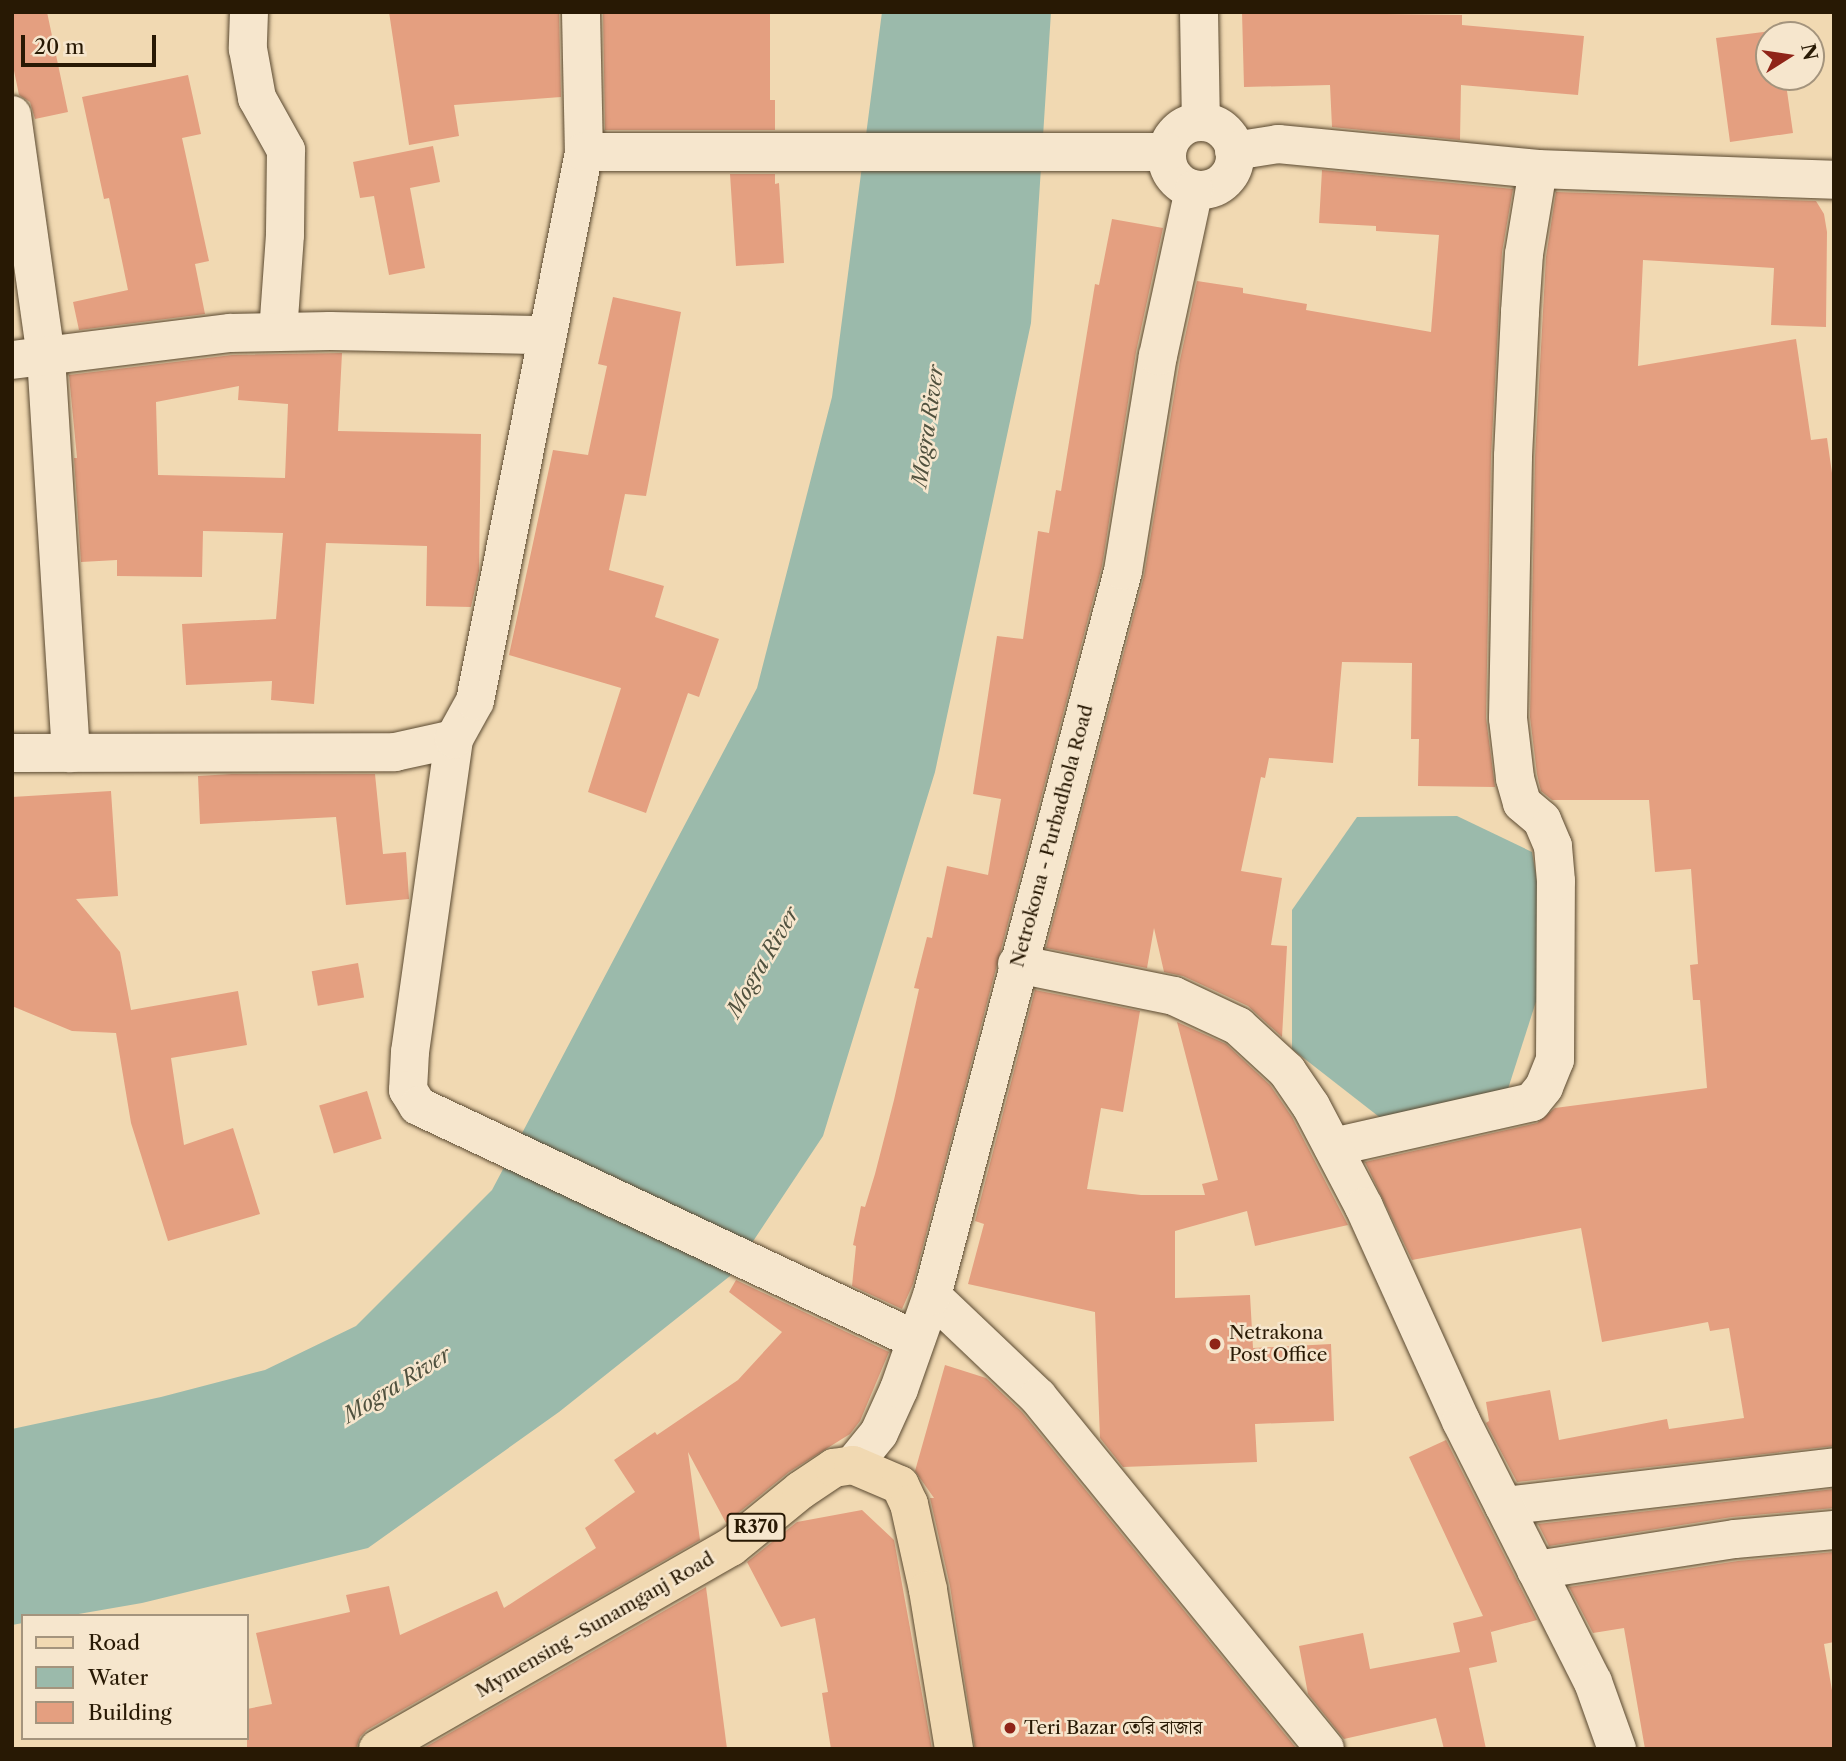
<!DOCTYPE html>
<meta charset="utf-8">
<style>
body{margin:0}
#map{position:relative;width:1846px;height:1761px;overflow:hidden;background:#f1d9b2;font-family:"Libre Caslon Text","Noto Serif Bengali",serif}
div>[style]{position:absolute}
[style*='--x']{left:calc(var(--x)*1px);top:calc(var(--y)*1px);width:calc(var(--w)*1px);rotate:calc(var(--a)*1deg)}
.water>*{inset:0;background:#9bbaab}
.building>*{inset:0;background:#e49f80;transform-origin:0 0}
.roads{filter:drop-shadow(0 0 2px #5a4930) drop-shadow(0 0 2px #5a4930)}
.street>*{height:38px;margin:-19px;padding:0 19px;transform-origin:19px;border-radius:19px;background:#f6e6cd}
.secondary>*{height:38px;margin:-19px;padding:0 19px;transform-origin:19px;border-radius:19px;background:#f6e6cd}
.secondary>.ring{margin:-19px;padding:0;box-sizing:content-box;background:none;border:38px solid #f6e6cd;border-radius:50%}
.primary>*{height:38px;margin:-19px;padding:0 19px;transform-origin:19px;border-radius:19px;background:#f1d9b2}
.dots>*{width:19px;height:19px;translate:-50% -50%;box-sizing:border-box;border:4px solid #f6e6cd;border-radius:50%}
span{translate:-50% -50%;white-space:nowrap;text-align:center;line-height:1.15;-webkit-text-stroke:5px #f6e6cd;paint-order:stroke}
.shield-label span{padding:2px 5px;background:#f6e6cd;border:2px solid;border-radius:5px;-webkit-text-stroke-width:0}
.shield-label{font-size:18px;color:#281904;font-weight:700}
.street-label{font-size:19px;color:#281904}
.poi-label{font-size:19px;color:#281904}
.left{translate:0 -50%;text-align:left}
.water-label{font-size:21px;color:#50513e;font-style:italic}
.frame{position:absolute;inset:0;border:14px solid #281904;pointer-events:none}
.legend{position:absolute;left:21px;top:1614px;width:228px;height:126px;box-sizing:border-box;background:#f6e6cd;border:2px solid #a4947d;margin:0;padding:9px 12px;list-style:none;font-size:21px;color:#281904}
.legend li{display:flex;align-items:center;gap:14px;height:35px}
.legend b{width:35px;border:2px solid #a4947d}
.north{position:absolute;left:1755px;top:21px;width:70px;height:70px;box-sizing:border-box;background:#f6e6cd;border:2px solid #a4947d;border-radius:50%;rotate:78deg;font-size:19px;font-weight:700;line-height:28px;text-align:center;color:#281904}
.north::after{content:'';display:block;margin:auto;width:24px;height:32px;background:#8f2418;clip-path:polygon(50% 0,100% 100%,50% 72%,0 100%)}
.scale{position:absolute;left:21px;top:35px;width:135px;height:32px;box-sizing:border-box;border:4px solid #281904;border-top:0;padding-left:9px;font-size:21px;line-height:24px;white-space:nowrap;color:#281904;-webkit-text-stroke:5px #f6e6cd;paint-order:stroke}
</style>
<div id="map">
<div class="water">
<i style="clip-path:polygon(882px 12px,1051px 12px,1031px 323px,935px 772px,823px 1136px,730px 1276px,559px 1412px,368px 1548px,142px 1603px,67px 1616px,23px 1616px,23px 1623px,12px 1625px,12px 1429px,161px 1397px,265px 1370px,356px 1326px,492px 1190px,757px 688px,832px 397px)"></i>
<i style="clip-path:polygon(1457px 816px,1532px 852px,1550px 958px,1507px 1092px,1387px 1123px,1292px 1049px,1292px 910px,1357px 817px)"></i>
</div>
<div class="building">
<i style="clip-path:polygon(12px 12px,47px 12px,68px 112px,35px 119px,30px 102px,19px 95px,12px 61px)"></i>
<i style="clip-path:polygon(389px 12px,559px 12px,561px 97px,454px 105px,459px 136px,409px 145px)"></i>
<i style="clip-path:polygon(603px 12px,770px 12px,770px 100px,775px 100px,775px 130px,605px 130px)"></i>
<i style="clip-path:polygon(1242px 12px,1462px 15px,1462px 25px,1584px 36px,1578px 95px,1461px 85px,1460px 140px,1332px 127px,1330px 85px,1244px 87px)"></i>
<i style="clip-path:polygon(1779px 30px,1780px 35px,1769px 35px,1769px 77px,1785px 77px,1793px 133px,1730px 142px,1716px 38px)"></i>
<i style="clip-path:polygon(188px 75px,201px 134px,182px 138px,209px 261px,195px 264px,205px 314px,79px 330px,73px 302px,128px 290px,109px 198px,104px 199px,82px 97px)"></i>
<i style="clip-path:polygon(433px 146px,440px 182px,410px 188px,425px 268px,389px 275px,374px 196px,360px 198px,353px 162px)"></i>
<i style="clip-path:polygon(1322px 170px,1513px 189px,1502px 252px,1491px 456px,1486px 718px,1495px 787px,1418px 786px,1419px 739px,1411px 739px,1412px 663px,1342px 662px,1333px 763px,1269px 758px,1265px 778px,1261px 777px,1241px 871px,1282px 878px,1271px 945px,1287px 946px,1282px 1037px,1248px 1006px,1183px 976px,1164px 972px,1154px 928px,1147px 968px,1046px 948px,1144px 576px,1180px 360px,1197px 281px,1243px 288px,1243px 293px,1307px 304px,1306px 310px,1431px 332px,1439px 235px,1376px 231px,1376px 226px,1319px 223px)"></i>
<i style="clip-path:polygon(730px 174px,775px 174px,775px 184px,779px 183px,784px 263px,736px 266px)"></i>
<i style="clip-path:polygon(1556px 192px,1816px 201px,1824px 214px,1827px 232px,1826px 327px,1771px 325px,1774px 268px,1643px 260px,1638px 366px,1796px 339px,1811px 440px,1827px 438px,1834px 487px,1834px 1446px,1517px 1482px,1486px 1423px,1489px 1421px,1486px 1402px,1550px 1390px,1559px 1440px,1667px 1419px,1669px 1429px,1744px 1418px,1729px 1328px,1710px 1331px,1708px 1322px,1602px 1342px,1581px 1228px,1412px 1260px,1365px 1162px,1537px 1123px,1555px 1108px,1707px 1088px,1700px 1000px,1693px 1000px,1690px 965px,1698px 964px,1691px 869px,1655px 872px,1649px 800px,1552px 800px,1541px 791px,1537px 774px,1530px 717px,1535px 457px,1546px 257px)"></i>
<i style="clip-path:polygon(1112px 219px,1163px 228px,1136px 352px,1102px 566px,913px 1284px,902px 1309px,852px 1286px,856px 1246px,853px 1245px,861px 1206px,865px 1207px,875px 1174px,894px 1100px,919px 989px,914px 988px,927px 937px,932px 938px,947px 866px,988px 875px,1001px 799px,973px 794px,997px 636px,1023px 639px,1038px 531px,1049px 533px,1056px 490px,1061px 491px,1095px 284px,1099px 285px)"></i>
<i style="clip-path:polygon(613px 297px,681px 312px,646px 496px,625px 494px,609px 570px,664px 586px,655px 617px,719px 639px,699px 697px,688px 693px,646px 813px,588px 792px,621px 688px,509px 655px,553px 450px,588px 455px,607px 366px,598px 364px)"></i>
<i style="clip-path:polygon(evenodd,342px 353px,338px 431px,481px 434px,479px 571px,471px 607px,426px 606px,427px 546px,326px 543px,314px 704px,271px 700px,272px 681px,186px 685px,182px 624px,276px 619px,283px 533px,203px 531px,202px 577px,117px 576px,117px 560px,81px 562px,74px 458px,77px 458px,69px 375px,232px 355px,342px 353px,239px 386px,238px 400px,288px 404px,285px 478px,158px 475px,156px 402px,239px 386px)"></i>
<i style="clip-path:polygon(232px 774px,375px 774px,383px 854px,406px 852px,409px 899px,346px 905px,336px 817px,200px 824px,198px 776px)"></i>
<i style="clip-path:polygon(111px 791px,118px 896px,76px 899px,120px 952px,131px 1010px,238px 991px,247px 1045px,171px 1058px,184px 1145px,233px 1128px,260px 1214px,168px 1241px,131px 1123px,116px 1033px,72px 1031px,12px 1006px,12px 797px)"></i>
<i style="left:358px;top:963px;width:35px;height:47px;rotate:80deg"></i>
<i style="clip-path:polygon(1035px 990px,1140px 1011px,1123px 1112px,1101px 1108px,1087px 1189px,1141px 1195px,1205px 1195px,1202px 1184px,1218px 1180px,1177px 1022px,1226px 1044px,1270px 1085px,1292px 1117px,1348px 1225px,1255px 1246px,1247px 1211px,1175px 1231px,1175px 1298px,1250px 1295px,1253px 1348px,1331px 1344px,1334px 1421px,1255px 1424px,1257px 1462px,1123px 1467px,1100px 1438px,1095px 1312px,968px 1284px,984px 1224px,975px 1221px)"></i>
<i style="left:367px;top:1091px;width:50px;height:50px;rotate:73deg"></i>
<i style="clip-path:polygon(736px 1280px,889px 1352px,860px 1421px,850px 1434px,789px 1472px,726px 1523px,688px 1452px,700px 1540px,367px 1730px,360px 1737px,356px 1749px,247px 1749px,247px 1709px,272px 1704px,256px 1633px,350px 1612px,346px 1595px,389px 1586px,400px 1635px,497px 1591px,504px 1608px,596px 1548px,585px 1528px,635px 1492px,614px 1460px,655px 1432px,657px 1435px,738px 1380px,782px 1332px,729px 1292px)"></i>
<i style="clip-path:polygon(945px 1365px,986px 1378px,1022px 1412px,1297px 1749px,975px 1749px,950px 1586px,930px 1498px,934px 1498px,915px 1471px)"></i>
<i style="clip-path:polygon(1446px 1440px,1537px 1620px,1491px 1632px,1490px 1628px,1497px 1662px,1469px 1668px,1486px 1749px,1444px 1749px,1436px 1718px,1344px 1739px,1308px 1694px,1299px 1646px,1363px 1633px,1370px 1669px,1460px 1652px,1453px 1623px,1483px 1616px,1409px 1457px)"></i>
<i style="clip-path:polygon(1834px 1489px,1834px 1508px,1732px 1517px,1549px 1546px,1538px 1524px)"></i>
<i style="clip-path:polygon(862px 1510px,894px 1540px,932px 1749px,831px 1749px,822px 1693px,828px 1692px,815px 1618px,781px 1627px,747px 1562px,797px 1522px)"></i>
<i style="clip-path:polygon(1834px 1552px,1834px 1642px,1824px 1644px,1834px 1702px,1834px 1749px,1645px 1749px,1624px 1628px,1593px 1633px,1569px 1587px,1738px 1561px)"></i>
<i style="clip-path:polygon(706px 1587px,727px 1749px,422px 1749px)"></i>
</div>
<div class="roads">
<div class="street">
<i style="--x:249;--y:12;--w:37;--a:92"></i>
<i style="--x:248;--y:49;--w:50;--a:79.6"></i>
<i style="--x:257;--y:98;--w:60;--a:60.9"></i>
<i style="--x:286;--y:150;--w:85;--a:90.7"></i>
<i style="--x:285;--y:235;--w:97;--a:94.1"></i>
<i style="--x:581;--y:12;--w:140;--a:88.8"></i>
<i style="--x:12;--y:115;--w:244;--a:82"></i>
<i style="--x:46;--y:357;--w:397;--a:86.4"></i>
<i style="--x:12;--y:360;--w:220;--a:-7.1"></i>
<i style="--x:230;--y:333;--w:100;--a:-1.1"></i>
<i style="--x:330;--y:331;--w:217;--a:1.1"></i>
<i style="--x:1333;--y:1147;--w:204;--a:-12.7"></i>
<i style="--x:1532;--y:1102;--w:19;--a:-51"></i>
<i style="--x:1544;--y:1087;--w:29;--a:-68"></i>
<i style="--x:1555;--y:1060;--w:179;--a:-89.7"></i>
<i style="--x:1556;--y:881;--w:35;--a:-95"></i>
<i style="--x:1553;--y:846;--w:28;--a:-113"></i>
<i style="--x:1542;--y:820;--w:26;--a:-140"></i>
<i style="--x:1522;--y:803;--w:26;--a:-106"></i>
<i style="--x:1515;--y:778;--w:60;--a:-96.7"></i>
<i style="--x:1508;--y:718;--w:262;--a:-88.9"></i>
<i style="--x:1513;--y:456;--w:144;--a:-87.2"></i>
<i style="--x:1520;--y:312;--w:58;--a:-86.1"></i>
<i style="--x:1524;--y:254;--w:86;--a:-80.6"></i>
<i style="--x:932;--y:1296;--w:146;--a:43.6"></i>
<i style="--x:1038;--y:1397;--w:454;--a:50.8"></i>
<i style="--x:1504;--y:1506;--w:332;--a:-6.7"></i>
<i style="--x:1536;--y:1570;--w:201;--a:-8.9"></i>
<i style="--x:1735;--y:1539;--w:99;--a:-5.2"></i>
</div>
<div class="secondary">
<i style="--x:1199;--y:12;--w:110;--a:89"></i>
<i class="ring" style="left:1167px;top:122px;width:30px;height:30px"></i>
<i style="--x:1234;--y:151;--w:45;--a:-9"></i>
<i style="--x:1278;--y:144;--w:261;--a:5.5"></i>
<i style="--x:1538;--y:169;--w:296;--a:2.1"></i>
<i style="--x:454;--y:739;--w:316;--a:98"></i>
<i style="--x:410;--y:1052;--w:38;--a:93"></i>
<i style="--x:408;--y:1090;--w:19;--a:58"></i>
<i style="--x:418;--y:1106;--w:550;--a:25.17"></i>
<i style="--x:12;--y:753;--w:383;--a:-0.1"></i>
<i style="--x:395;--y:752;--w:60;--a:-12.4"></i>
<i style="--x:454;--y:739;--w:43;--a:-61.1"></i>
<i style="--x:475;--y:701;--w:560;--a:-78.77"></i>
<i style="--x:584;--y:152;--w:583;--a:0"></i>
<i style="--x:1017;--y:964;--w:160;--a:11.5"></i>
<i style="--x:1174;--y:996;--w:71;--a:25.1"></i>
<i style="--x:1238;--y:1026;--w:67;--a:42.6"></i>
<i style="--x:1287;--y:1071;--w:42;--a:55.6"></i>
<i style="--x:1311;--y:1106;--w:114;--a:62.3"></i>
<i style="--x:1364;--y:1207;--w:235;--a:65.6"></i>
<i style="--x:1461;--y:1421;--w:292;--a:63.2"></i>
<i style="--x:1593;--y:1682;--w:71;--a:70.3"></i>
<i style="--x:853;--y:1465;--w:41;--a:-50.9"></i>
<i style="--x:879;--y:1433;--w:48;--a:-65.6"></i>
<i style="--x:899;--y:1389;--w:99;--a:-70.5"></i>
<i style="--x:932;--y:1296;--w:750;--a:-75.24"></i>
<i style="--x:1123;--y:571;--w:218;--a:-80.8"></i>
<i style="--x:1158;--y:356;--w:170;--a:-77.8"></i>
</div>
<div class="primary">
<i style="--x:378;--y:1749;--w:407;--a:-29.8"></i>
<i style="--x:731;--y:1547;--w:90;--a:-39.2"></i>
<i style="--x:801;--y:1490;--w:40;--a:-34"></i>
<i style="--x:834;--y:1468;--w:19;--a:-9"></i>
<i style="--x:853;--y:1465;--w:51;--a:23.1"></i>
<i style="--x:900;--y:1485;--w:21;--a:65"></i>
<i style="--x:909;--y:1504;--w:88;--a:77.5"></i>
<i style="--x:928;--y:1590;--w:161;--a:80.7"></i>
</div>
</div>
<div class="dots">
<i style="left:1215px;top:1344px;background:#8f2418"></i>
<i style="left:1010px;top:1728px;background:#8f2418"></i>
</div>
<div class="shield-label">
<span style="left:756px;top:1527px">R370</span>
</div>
<div class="street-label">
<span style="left:1052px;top:836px;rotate:-75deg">Netrokona - Purbadhola Road</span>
<span style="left:595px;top:1625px;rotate:-30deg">Mymensing -Sunamganj Road</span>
</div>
<div class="poi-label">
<span class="left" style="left:1229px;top:1344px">Netrakona<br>Post Office</span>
<span class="left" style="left:1024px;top:1728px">Teri Bazar তেরি বাজার</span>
</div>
<div class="water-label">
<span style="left:928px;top:426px;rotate:-82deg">Mogra River</span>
<span style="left:763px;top:962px;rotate:-60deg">Mogra River</span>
<span style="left:397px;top:1385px;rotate:-32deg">Mogra River</span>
</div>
<div class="frame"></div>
<ul class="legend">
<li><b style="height:9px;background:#f1d9b2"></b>Road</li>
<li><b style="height:19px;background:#9bbaab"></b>Water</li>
<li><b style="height:19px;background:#e49f80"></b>Building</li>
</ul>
<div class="north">N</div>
<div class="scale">20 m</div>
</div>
